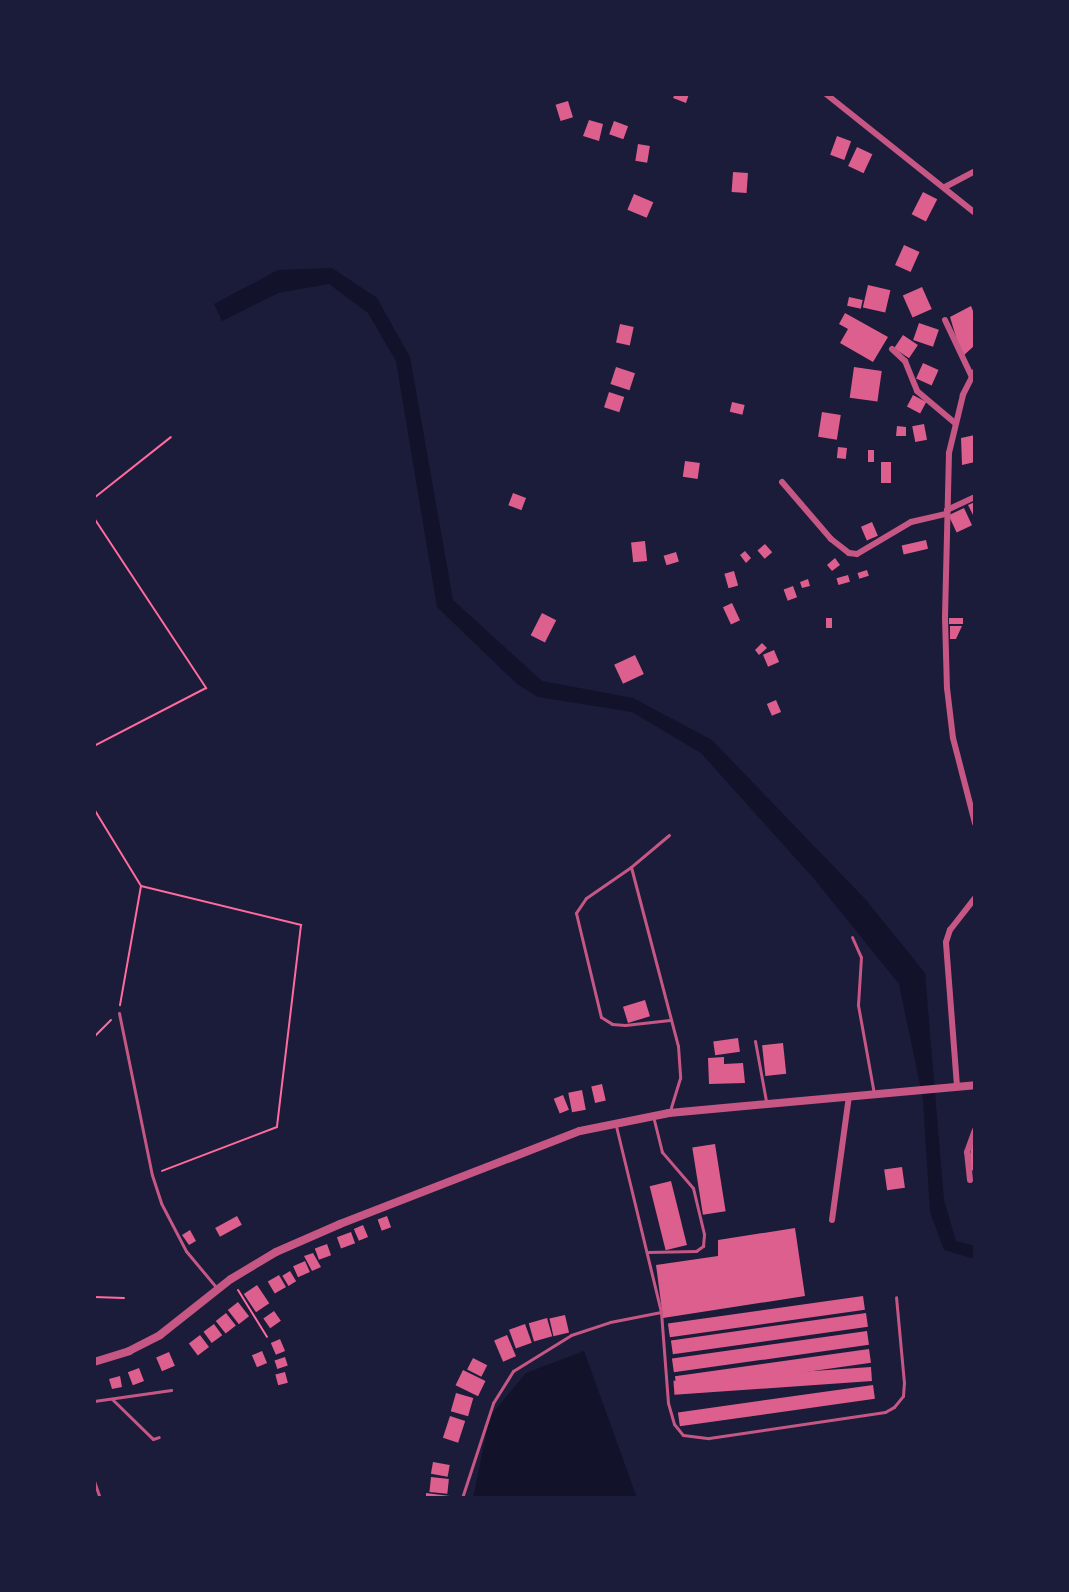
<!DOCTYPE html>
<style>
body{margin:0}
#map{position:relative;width:1069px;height:1592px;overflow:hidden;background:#1b1b3a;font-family:"Noto Sans",sans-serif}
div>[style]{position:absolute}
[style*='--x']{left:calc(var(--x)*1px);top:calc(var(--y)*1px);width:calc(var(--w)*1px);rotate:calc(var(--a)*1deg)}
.water>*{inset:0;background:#12122b}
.building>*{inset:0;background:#dd5f8e;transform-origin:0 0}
.path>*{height:2px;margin:-1px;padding:0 1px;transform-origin:1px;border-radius:1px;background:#ff6b9d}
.service>*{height:3px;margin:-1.5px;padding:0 1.5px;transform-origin:1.5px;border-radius:1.5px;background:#c65784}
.minor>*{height:6px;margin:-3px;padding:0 3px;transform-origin:3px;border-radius:3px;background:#c65784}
.tertiary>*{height:8px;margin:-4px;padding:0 4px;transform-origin:4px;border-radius:4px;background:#c65784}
span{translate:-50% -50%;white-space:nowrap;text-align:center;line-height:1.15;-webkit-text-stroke:6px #1b1b3a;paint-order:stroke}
.frame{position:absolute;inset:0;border:96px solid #1b1b3a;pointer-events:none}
</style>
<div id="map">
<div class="water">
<i style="clip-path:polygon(332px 268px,377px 298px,410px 357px,453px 600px,542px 681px,633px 698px,712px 740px,866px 900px,925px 973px,944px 1200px,956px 1241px,975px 1246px,975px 1259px,944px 1250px,930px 1212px,923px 1099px,899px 984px,815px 880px,701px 753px,632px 712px,538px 697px,517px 684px,437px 607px,396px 361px,368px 313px,329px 284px,278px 293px,222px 321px,214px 304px,278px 270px)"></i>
<i style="clip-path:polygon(584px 1351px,637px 1498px,473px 1498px,490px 1416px,526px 1373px)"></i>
</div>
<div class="building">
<i style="clip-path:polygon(675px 94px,689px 94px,686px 103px,673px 98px)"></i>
<i style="left:568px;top:101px;width:17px;height:13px;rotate:73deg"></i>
<i style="clip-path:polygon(589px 120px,603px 124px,599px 141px,583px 136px)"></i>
<i style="left:614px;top:121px;width:15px;height:14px;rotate:20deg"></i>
<i style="left:837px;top:136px;width:15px;height:20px;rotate:20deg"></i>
<i style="left:638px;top:144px;width:12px;height:17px;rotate:9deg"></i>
<i style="left:857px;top:147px;width:17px;height:21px;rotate:25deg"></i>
<i style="left:733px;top:172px;width:15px;height:20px;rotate:4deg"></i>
<i style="left:923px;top:192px;width:16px;height:25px;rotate:27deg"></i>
<i style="left:634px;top:194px;width:21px;height:17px;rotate:23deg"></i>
<i style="left:904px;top:245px;width:17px;height:22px;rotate:24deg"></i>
<i style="left:868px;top:285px;width:23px;height:23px;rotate:13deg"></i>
<i style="left:922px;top:287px;width:24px;height:21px;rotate:66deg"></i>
<i style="left:849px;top:297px;width:14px;height:9px;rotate:12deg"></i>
<i style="clip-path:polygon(971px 306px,975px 316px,975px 345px,962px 357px,950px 317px)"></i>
<i style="clip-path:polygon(845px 313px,888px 337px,873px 362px,840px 343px,848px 329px,839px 324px)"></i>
<i style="left:919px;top:323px;width:21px;height:18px;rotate:19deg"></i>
<i style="left:620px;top:324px;width:14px;height:19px;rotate:12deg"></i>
<i style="left:903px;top:335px;width:18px;height:16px;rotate:34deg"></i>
<i style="left:923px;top:363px;width:17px;height:17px;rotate:24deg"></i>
<i style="left:616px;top:367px;width:20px;height:18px;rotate:18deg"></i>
<i style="left:854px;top:367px;width:28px;height:31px;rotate:8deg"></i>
<i style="left:609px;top:392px;width:16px;height:16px;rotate:18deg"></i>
<i style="left:913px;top:395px;width:15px;height:13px;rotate:28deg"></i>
<i style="left:732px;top:402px;width:13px;height:10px;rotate:13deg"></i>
<i style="left:822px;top:412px;width:19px;height:25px;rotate:9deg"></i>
<i style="left:924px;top:424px;width:16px;height:12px;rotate:79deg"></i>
<i style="clip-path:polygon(897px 426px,906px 427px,906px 436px,896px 436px)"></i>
<i style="clip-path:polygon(975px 435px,975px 462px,962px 465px,961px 438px)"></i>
<i style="left:838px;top:447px;width:9px;height:11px;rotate:6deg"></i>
<i style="left:868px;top:450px;width:6px;height:12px"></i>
<i style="left:685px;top:461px;width:15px;height:16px;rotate:8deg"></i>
<i style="left:881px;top:462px;width:10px;height:21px"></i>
<i style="left:513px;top:493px;width:14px;height:13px;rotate:21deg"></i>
<i style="clip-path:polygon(975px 502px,975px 519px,968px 505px)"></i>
<i style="left:964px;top:508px;width:19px;height:17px;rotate:65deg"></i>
<i style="left:872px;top:522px;width:15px;height:12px;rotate:67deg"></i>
<i style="left:926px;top:540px;width:9px;height:25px;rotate:77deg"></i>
<i style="left:645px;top:541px;width:20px;height:14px;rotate:84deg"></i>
<i style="left:765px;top:544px;width:11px;height:10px;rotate:49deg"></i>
<i style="clip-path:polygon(745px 551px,751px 558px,746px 563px,740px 555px)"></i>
<i style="left:676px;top:552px;width:10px;height:13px;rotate:73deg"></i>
<i style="clip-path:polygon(835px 558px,840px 565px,832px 571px,827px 565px)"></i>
<i style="left:867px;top:570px;width:6px;height:10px;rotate:72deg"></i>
<i style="left:734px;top:571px;width:15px;height:10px;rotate:74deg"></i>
<i style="left:848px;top:575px;width:7px;height:12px;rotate:74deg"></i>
<i style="clip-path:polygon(808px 579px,810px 586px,802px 588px,800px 582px)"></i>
<i style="left:793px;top:586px;width:12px;height:10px;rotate:70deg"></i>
<i style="left:732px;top:603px;width:19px;height:10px;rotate:65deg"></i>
<i style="left:542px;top:613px;width:16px;height:25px;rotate:27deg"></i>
<i style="left:826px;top:618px;width:6px;height:10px"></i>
<i style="left:949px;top:618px;width:14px;height:6px"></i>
<i style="clip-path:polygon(950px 626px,962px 626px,956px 639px,950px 639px)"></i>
<i style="clip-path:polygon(762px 643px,767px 648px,759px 655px,755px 650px)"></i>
<i style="left:774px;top:650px;width:13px;height:12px;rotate:67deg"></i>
<i style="left:635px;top:655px;width:21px;height:23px;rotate:65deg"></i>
<i style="left:776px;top:700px;width:13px;height:10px;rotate:67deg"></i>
<i style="left:645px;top:1000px;width:17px;height:23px;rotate:73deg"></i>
<i style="left:738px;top:1038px;width:14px;height:25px;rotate:82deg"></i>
<i style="left:783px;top:1043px;width:31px;height:21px;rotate:84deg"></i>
<i style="clip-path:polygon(724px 1057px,724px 1064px,743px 1063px,745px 1083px,709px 1084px,708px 1058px)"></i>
<i style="left:602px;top:1084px;width:17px;height:11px;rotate:77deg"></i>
<i style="left:582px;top:1090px;width:20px;height:14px;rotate:79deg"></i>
<i style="left:563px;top:1095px;width:16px;height:10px;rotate:68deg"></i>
<i style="clip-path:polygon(973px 1138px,975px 1138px,975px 1171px,971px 1170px,970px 1155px)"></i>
<i style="left:715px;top:1144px;width:68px;height:23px;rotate:81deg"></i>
<i style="left:902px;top:1167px;width:21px;height:18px;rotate:82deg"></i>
<i style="left:671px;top:1181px;width:66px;height:22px;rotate:76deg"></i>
<i style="left:237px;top:1216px;width:10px;height:25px;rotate:61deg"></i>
<i style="left:387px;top:1216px;width:12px;height:10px;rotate:70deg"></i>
<i style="left:363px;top:1225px;width:13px;height:10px;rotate:67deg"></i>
<i style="clip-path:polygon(795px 1228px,805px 1296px,663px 1318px,656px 1265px,718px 1256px,718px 1240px)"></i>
<i style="clip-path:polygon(190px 1230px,196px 1241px,189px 1245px,182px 1235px)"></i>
<i style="left:351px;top:1232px;width:12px;height:15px;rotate:70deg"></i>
<i style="left:327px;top:1244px;width:12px;height:13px;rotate:70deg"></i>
<i style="clip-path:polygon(313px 1253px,321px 1267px,312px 1271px,304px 1256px)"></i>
<i style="left:305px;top:1261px;width:12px;height:13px;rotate:66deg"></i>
<i style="left:290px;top:1271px;width:12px;height:9px;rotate:59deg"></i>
<i style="left:279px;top:1275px;width:14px;height:13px;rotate:60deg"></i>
<i style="left:257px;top:1285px;width:22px;height:16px;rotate:56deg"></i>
<i style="left:863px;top:1296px;width:14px;height:197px;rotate:82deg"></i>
<i style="left:238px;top:1302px;width:18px;height:13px;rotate:52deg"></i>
<i style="left:274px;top:1311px;width:12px;height:13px;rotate:55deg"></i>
<i style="left:226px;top:1313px;width:16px;height:13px;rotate:52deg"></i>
<i style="left:866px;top:1313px;width:14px;height:197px;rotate:82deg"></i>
<i style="left:565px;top:1315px;width:18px;height:16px;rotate:77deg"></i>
<i style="left:547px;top:1318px;width:19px;height:19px;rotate:74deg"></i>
<i style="left:214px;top:1324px;width:14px;height:13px;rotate:54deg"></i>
<i style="left:525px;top:1324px;width:20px;height:17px;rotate:70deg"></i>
<i style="left:867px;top:1331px;width:14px;height:197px;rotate:82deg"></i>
<i style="left:200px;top:1335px;width:15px;height:14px;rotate:53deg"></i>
<i style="left:507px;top:1335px;width:23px;height:14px;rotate:67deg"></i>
<i style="left:280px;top:1339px;width:13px;height:10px;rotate:67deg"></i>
<i style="left:869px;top:1349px;width:14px;height:196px;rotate:82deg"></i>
<i style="left:262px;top:1351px;width:13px;height:11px;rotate:67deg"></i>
<i style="left:169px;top:1352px;width:15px;height:14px;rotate:67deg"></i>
<i style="left:285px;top:1357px;width:9px;height:11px;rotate:72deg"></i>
<i style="left:473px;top:1358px;width:16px;height:13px;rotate:27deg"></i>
<i style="left:871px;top:1367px;width:14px;height:198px;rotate:86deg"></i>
<i style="left:139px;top:1368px;width:14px;height:12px;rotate:69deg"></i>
<i style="left:463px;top:1370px;width:25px;height:17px;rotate:26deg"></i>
<i style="left:285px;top:1372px;width:11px;height:10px;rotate:75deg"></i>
<i style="clip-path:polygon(120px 1376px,122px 1387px,112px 1389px,109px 1379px)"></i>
<i style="left:873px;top:1385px;width:14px;height:197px;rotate:82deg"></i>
<i style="left:456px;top:1393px;width:18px;height:19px;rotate:16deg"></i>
<i style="left:450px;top:1416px;width:16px;height:23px;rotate:18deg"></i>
<i style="left:433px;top:1462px;width:17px;height:12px;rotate:10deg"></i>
<i style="left:431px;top:1477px;width:18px;height:15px;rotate:6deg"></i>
<i style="clip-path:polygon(426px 1493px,450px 1496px,450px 1498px,426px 1498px)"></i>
</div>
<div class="path">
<i style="--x:94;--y:498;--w:98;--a:-38.4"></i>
<i style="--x:94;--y:518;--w:204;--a:56.6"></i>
<i style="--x:206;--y:688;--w:126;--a:152.6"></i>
<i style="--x:94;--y:809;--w:90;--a:58.6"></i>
<i style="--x:141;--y:886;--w:121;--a:100"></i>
<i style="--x:141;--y:886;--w:165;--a:13.7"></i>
<i style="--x:301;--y:925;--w:203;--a:96.8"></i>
<i style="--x:277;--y:1127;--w:123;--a:159.1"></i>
<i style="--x:94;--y:1037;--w:24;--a:-45"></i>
<i style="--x:238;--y:1290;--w:55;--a:58.3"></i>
<i style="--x:94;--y:1297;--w:30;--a:2"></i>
</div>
<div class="service">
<i style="--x:669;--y:835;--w:50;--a:139.9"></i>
<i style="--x:631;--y:867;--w:185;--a:75.3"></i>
<i style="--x:678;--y:1046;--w:32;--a:86"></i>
<i style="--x:680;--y:1078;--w:34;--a:107"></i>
<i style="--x:631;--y:867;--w:55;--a:145.4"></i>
<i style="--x:586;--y:898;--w:18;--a:124"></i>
<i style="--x:576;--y:913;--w:107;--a:76.5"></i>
<i style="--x:601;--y:1017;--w:13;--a:32"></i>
<i style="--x:612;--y:1024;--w:13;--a:4"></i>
<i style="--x:625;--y:1025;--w:45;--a:-6.3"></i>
<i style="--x:852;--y:937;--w:22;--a:66"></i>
<i style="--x:861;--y:957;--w:48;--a:93.6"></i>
<i style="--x:858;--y:1005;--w:90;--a:79.8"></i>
<i style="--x:119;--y:1013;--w:165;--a:78.5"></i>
<i style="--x:152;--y:1175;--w:29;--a:72"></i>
<i style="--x:161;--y:1203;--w:54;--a:62.5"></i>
<i style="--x:186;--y:1251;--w:47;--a:50.2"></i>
<i style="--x:755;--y:1041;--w:61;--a:79.6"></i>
<i style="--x:616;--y:1126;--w:191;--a:76.4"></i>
<i style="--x:661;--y:1312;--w:91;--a:85.6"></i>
<i style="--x:668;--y:1403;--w:22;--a:74"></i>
<i style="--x:674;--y:1424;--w:14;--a:51"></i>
<i style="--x:683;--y:1435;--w:26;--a:7"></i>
<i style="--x:709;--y:1438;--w:178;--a:-8.4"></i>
<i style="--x:885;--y:1412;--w:10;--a:-29"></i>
<i style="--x:894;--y:1407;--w:14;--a:-51"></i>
<i style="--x:903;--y:1396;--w:13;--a:-86"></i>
<i style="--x:904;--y:1383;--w:86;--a:-95.3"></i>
<i style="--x:648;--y:1252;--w:48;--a:-1.2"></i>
<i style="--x:696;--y:1251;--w:9;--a:-36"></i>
<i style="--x:703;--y:1246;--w:12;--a:-85"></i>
<i style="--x:704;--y:1234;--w:47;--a:-103.4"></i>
<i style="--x:693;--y:1188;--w:48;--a:-130.7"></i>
<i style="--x:662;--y:1152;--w:34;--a:-104"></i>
<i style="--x:112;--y:1399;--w:57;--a:44.3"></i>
<i style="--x:153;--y:1439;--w:6;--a:-18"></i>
<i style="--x:94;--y:1401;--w:78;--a:-8.1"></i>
<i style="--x:94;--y:1481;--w:18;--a:71"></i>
<i style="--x:462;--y:1498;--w:100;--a:-71.9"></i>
<i style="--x:493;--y:1403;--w:38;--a:-58"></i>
<i style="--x:513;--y:1371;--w:68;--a:-31.8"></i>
<i style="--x:571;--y:1335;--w:41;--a:-18.4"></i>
<i style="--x:610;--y:1322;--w:52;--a:-11.1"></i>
</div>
<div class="minor">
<i style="--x:826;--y:94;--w:191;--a:38.6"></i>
<i style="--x:945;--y:187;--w:34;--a:-28"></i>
<i style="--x:945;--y:320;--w:63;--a:64.7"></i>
<i style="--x:892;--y:349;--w:18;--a:43"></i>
<i style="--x:905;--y:361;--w:32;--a:68"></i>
<i style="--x:917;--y:391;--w:50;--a:40.1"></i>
<i style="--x:975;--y:371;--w:27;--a:117"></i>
<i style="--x:963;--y:395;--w:60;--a:103.6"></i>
<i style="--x:949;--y:453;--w:165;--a:91.4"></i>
<i style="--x:945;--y:618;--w:70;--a:88.4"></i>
<i style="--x:947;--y:688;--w:50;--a:83.2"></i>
<i style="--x:953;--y:738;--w:88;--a:75.5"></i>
<i style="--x:782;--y:482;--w:75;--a:49.3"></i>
<i style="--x:831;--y:539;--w:23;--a:38"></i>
<i style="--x:849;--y:553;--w:8;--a:7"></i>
<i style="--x:857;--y:554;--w:63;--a:-30.7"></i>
<i style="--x:911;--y:522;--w:37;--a:-13"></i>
<i style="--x:947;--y:510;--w:31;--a:-25"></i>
<i style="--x:957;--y:1086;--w:144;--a:-94.4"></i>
<i style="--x:946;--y:942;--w:13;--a:-72"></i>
<i style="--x:950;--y:930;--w:41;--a:-52"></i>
<i style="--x:970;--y:1180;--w:28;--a:-96"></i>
<i style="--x:967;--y:1152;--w:23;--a:-70"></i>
<i style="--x:832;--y:1220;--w:125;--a:-82.2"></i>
</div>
<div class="tertiary">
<i style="--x:94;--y:1362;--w:37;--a:-17"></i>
<i style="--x:129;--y:1351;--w:35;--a:-27"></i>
<i style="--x:160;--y:1335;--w:90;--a:-38.3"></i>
<i style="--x:231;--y:1279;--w:52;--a:-31"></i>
<i style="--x:276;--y:1252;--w:70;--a:-23.6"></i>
<i style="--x:340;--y:1224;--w:257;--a:-21.2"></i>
<i style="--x:580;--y:1131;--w:91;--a:-11.4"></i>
<i style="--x:669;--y:1113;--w:307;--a:-5.2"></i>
</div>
<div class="frame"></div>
</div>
